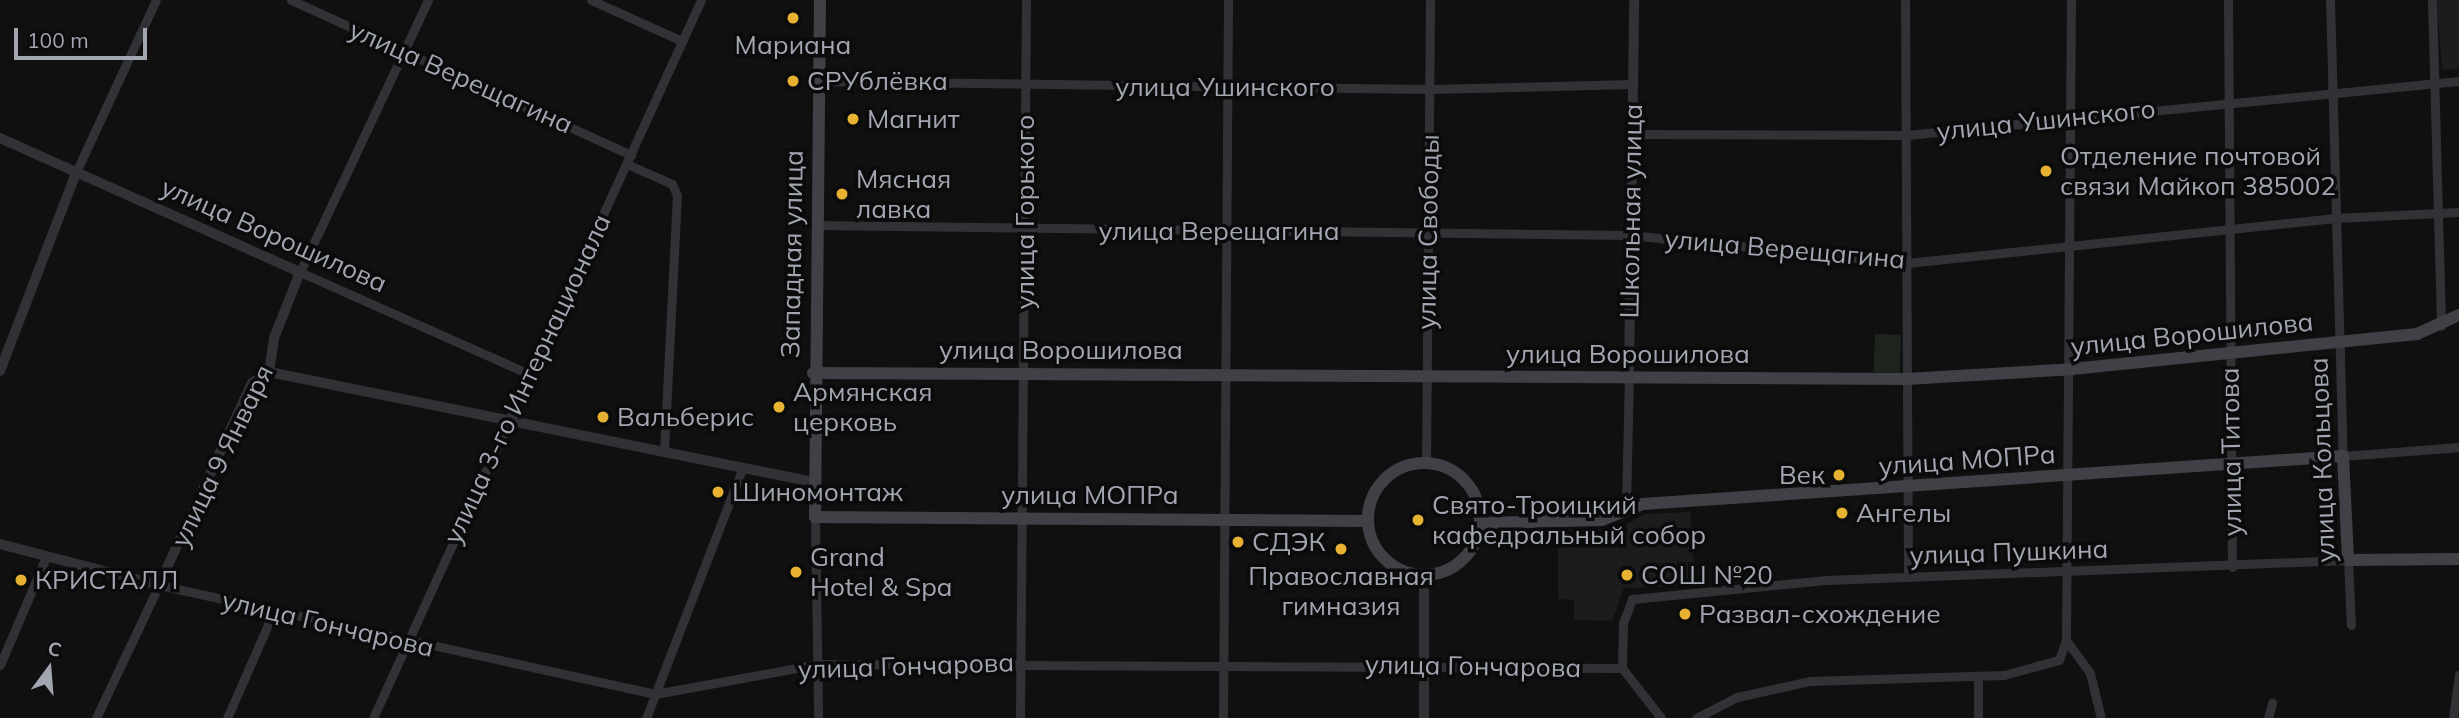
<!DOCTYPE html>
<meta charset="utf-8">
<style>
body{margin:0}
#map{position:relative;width:2459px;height:718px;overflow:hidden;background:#101011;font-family:Mulish,sans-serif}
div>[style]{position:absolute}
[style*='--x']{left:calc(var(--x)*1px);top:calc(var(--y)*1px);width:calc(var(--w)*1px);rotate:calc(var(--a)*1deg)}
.built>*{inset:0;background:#1c1c1e}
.green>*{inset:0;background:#1d241e;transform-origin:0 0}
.minor>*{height:9px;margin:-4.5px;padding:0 4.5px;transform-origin:4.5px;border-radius:4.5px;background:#313236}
.tertiary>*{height:10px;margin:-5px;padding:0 5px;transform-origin:5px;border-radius:5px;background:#313236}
.secondary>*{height:12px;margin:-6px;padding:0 6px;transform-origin:6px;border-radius:6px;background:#3f4146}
.secondary>.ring{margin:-6px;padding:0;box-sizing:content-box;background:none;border:12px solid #3f4146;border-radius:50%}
.dots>*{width:19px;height:19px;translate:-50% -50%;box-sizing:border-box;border:4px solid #0b0b0c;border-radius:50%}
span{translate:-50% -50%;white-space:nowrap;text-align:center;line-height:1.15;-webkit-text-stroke:7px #0b0b0c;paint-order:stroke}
.poi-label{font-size:26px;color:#a2a6b1}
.left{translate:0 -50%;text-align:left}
.right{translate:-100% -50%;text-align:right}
.street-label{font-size:26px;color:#a2a6b1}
.north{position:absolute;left:14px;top:634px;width:70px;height:70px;-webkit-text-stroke:5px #0b0b0c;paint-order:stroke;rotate:16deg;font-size:19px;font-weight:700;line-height:28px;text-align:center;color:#a2a6b1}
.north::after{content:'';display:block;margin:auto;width:24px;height:32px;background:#a2a6b1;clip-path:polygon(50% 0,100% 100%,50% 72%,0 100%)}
.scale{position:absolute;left:14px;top:28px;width:133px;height:32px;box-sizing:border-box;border:4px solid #a2a6b1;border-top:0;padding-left:9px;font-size:21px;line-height:24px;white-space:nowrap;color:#a2a6b1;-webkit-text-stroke:5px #0b0b0c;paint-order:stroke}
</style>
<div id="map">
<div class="built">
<i style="clip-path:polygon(2437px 0,2459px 0,2459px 69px,2442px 70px)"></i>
<i style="clip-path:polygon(1690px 512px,1696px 586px,1624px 588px,1612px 621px,1574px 620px,1574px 600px,1558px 599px,1558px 536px,1611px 533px,1645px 514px)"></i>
</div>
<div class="green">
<i style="left:1875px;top:334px;width:26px;height:38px;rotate:2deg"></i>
</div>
<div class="minor">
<i style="--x:291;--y:0;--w:374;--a:24.5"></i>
<i style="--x:428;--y:0;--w:301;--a:115.2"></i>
<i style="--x:300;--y:272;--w:251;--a:24"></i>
<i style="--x:591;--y:0;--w:100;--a:24.3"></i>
<i style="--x:1905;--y:0;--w:577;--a:89.7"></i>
<i style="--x:2071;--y:0;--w:640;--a:90.45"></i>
<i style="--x:2066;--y:640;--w:41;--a:54"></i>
<i style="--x:2090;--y:673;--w:46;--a:76.3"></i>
<i style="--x:2228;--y:0;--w:567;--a:89.6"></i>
<i style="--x:2330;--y:0;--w:456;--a:88.4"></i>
<i style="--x:2343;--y:456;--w:116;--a:-4.4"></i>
<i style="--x:2432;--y:0;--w:326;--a:88.4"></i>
<i style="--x:818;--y:81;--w:613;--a:0.75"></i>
<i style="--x:1431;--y:89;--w:201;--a:-1.4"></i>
<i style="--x:1632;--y:134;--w:275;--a:0.2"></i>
<i style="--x:1907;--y:135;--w:555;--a:-5.59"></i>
<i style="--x:627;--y:164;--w:49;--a:24"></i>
<i style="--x:672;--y:184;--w:12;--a:66"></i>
<i style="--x:677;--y:195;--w:256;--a:92.9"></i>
<i style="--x:77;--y:170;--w:187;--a:-65.1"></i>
<i style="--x:816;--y:225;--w:814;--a:0.7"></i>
<i style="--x:1630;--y:235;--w:278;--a:5.8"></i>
<i style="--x:1907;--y:263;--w:431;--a:-6"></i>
<i style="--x:2336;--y:218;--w:123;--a:-2.8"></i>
<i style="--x:1426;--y:464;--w:464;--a:-89.5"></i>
<i style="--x:1626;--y:506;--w:133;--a:-88.7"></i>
<i style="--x:815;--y:517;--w:201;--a:89.1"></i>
<i style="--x:0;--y:665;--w:117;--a:-66.9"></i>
<i style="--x:1622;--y:668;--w:45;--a:-88.7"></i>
<i style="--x:1623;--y:623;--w:26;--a:-69"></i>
<i style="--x:1632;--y:599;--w:196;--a:-5.6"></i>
<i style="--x:1827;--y:580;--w:521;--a:-2.2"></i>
<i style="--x:2348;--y:560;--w:65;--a:87.4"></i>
<i style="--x:1622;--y:668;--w:63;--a:52"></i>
<i style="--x:1978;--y:678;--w:40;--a:90"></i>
<i style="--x:96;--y:718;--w:147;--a:-64.7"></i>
<i style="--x:159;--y:585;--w:508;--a:12.39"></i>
<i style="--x:655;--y:694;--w:166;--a:-10.4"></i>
<i style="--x:818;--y:664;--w:804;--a:0.29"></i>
<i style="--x:227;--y:718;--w:115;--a:-66.3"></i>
<i style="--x:373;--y:718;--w:789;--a:-65.45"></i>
<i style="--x:646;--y:718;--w:269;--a:-68.9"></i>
<i style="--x:1020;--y:718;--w:718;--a:-89.52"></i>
<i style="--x:1223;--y:718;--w:718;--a:-89.6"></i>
<i style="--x:1696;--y:718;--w:46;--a:-27.1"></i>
<i style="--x:1737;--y:697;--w:75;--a:-12.4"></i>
<i style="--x:1810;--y:681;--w:194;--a:-1.8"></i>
<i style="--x:2004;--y:675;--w:57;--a:-15.3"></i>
<i style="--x:2059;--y:660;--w:21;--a:-71"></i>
<i style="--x:2268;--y:718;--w:16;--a:-75"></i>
<i style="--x:2453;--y:718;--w:44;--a:-82.2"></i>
</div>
<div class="tertiary">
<i style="--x:0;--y:138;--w:329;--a:24.1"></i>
<i style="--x:300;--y:272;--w:71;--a:111.5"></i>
<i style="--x:274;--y:338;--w:34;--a:98"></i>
<i style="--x:0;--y:371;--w:215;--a:-69"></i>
<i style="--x:269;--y:372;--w:555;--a:11.43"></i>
<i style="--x:1629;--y:373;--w:373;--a:-89.2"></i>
<i style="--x:0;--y:544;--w:164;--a:14.5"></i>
<i style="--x:159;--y:585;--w:222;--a:-65.3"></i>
<i style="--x:252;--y:383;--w:20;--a:-33"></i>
<i style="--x:1424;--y:718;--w:144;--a:-90"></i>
</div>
<div class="secondary">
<i style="--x:820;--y:0;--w:517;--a:90.55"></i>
<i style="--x:815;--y:517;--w:550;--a:0.42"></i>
<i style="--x:813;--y:373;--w:1093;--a:0.31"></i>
<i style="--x:1906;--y:379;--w:166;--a:-3.4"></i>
<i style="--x:2072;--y:369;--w:347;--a:-5.8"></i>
<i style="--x:2417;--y:334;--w:46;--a:-24.3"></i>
<i class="ring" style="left:1368px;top:463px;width:100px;height:100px"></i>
<i style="--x:1483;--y:523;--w:119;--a:-1.4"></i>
<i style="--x:1602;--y:520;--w:44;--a:-21.3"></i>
<i style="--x:1643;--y:504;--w:702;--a:-3.92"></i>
<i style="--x:2343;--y:456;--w:104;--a:87.2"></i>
<i style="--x:2348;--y:560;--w:111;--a:-0.5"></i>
</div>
<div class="dots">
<i style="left:793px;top:18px;background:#e7b232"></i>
<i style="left:793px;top:81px;background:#e7b232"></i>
<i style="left:853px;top:119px;background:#e7b232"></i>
<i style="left:2046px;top:171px;background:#e7b232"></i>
<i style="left:842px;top:194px;background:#e7b232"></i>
<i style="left:779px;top:407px;background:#e7b232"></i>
<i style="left:603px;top:417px;background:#e7b232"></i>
<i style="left:1839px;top:475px;background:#e7b232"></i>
<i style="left:718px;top:492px;background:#e7b232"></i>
<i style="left:1842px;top:513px;background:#e7b232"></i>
<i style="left:1418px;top:520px;background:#e7b232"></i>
<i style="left:1238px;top:542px;background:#e7b232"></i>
<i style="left:1341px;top:549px;background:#e7b232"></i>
<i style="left:796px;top:572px;background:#e7b232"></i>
<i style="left:1627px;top:575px;background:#e7b232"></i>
<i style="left:21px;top:580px;background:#e7b232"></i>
<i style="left:1685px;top:614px;background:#e7b232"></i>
</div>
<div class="poi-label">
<span style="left:793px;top:45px">Мариана</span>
<span class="left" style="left:807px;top:81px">СРУблёвка</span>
<span class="left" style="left:867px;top:119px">Магнит</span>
<span class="left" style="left:2060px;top:171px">Отделение почтовой<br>связи Майкоп 385002</span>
<span class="left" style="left:856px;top:194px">Мясная<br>лавка</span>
<span class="left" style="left:793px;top:407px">Армянская<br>церковь</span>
<span class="left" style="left:617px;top:417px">Вальберис</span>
<span class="right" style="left:1825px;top:475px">Век</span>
<span class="left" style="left:732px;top:492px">Шиномонтаж</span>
<span class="left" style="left:1432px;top:520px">Свято-Троицкий<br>кафедральный собор</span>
<span class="left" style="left:1856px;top:513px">Ангелы</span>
<span class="left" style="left:1252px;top:542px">СДЭК</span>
<span class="left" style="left:810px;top:572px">Grand<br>Hotel &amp; Spa</span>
<span class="left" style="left:1641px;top:575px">СОШ №20</span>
<span style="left:1341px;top:591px">Православная<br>гимназия</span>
<span class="left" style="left:35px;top:580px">КРИСТАЛЛ</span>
<span class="left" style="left:1699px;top:614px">Развал-схождение</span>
</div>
<div class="street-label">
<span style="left:461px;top:77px;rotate:24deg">улица Верещагина</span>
<span style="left:1225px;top:87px">улица Ушинского</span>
<span style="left:2046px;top:120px;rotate:-6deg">улица Ушинского</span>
<span style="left:1631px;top:211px;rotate:-89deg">Школьная улица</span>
<span style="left:1025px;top:212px;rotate:-90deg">улица Горького</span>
<span style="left:1219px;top:231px">улица Верещагина</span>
<span style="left:1428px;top:232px;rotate:-89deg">улица Свободы</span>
<span style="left:274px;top:235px;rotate:24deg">улица Ворошилова</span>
<span style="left:1785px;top:249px;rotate:5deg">улица Верещагина</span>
<span style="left:792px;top:254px;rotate:-89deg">Западная улица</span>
<span style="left:2192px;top:334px;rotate:-6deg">улица Ворошилова</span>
<span style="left:1061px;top:350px">улица Ворошилова</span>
<span style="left:1628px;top:354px">улица Ворошилова</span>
<span style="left:527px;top:379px;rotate:-65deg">улица 3-го Интернационала</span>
<span style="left:2231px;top:452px;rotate:-91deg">улица Титова</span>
<span style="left:222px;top:456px;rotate:-64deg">улица 9 Января</span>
<span style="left:1967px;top:460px;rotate:-4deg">улица МОПРа</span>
<span style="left:2322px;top:460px;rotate:-92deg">улица Кольцова</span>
<span style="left:1090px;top:495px">улица МОПРа</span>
<span style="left:2009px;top:552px;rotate:-2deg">улица Пушкина</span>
<span style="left:328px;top:624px;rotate:13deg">улица Гончарова</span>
<span style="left:906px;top:666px;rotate:-2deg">улица Гончарова</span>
<span style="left:1473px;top:666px;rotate:1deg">улица Гончарова</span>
</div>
<div class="north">С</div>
<div class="scale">100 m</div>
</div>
